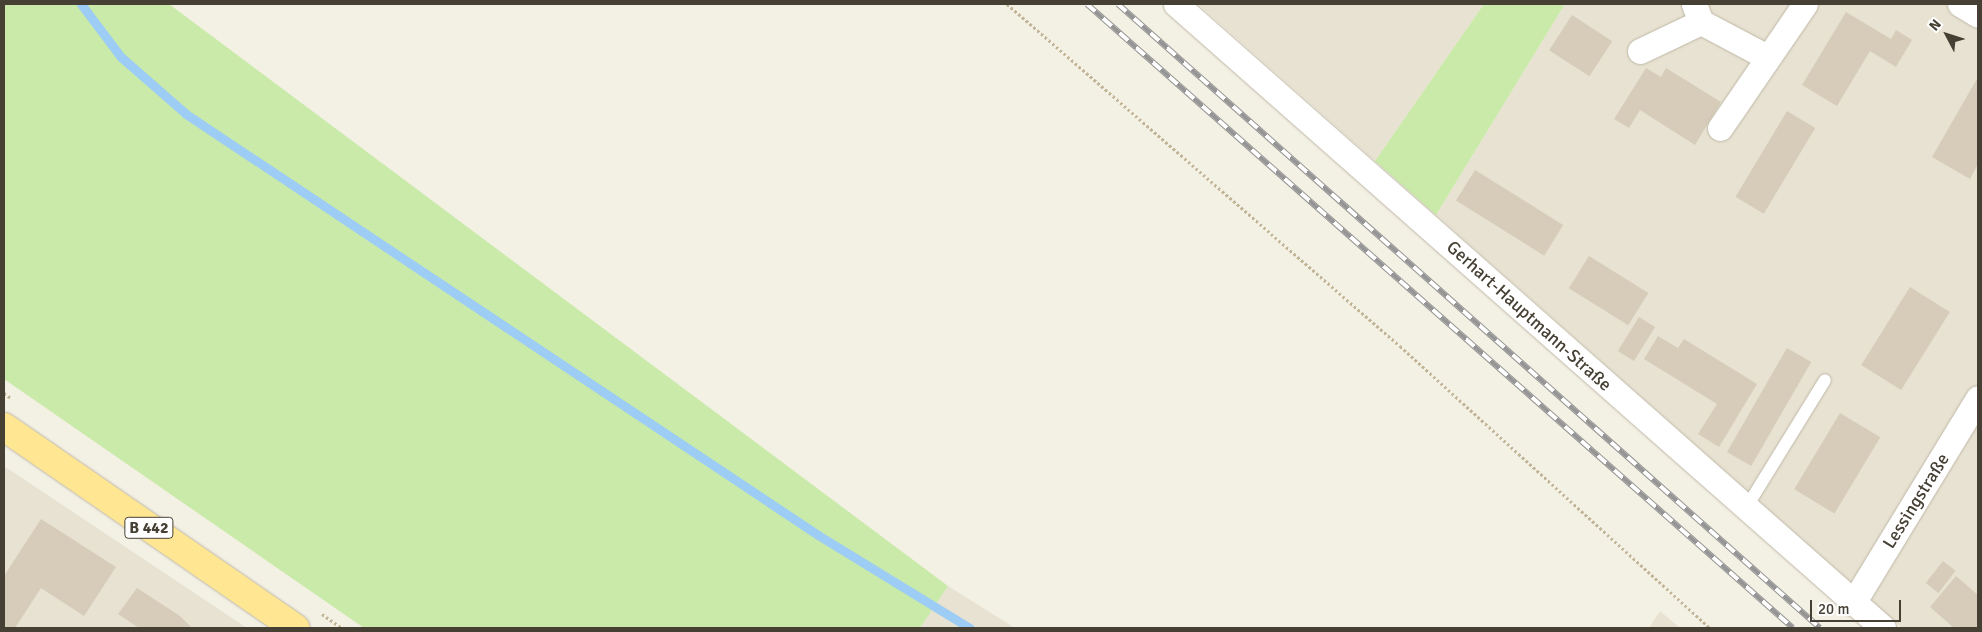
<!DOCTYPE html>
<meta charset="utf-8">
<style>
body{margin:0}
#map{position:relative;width:1982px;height:632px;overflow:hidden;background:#f3f0e4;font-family:Signika,sans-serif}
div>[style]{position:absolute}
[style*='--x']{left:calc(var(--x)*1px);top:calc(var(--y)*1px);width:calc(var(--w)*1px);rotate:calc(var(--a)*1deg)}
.residential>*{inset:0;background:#e8e2d2}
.green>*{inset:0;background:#caeaaa}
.stream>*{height:9px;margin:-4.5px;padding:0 4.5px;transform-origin:4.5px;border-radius:4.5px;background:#9dccf4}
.building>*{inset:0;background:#d6ccb9;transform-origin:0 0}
.path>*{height:3px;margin-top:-1.5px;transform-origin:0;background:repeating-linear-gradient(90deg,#c2b597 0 2.5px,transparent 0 5px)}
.roads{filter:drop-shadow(0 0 1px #bfb8a7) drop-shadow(0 0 1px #bfb8a7)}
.lane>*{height:12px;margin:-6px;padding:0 6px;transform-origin:6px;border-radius:6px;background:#fff}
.street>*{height:25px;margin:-12.5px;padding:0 12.5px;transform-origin:12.5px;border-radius:12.5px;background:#fff}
.primary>*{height:28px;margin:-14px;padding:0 14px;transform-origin:14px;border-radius:14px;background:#ffe692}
.rail>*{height:5.5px;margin-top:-2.75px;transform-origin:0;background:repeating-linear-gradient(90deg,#fff 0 11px,#959595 0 22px);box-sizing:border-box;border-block:1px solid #959595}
span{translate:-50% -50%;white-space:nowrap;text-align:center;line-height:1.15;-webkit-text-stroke:4.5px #fff;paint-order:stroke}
.shield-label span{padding:1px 4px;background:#fff;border:1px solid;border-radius:4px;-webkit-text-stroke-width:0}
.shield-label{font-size:16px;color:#464034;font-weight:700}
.street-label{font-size:18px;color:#464034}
.frame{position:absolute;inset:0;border:5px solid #464034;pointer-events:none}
.north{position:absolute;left:1922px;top:10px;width:50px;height:50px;-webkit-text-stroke:4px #fff;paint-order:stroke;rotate:310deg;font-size:14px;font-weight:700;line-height:20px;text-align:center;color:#464034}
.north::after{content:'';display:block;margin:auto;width:18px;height:22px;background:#464034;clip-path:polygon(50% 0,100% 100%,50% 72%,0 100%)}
.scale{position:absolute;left:1810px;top:600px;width:91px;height:22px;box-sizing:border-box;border:2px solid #464034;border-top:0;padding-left:6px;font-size:15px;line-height:18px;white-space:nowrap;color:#464034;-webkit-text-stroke:4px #fff;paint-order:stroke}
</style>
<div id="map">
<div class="residential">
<i style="clip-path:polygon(1198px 4px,1484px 4px,1375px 161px)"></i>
<i style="clip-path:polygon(1565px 4px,1978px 4px,1978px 628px,1902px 628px,1436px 215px)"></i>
<i style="clip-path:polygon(4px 466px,247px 628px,4px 628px)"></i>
<i style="clip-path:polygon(948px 586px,1015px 628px,920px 628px)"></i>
<i style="clip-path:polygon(1660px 611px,1680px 628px,1649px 628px)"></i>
</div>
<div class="green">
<i style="clip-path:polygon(4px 4px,169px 4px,948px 586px,920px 628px,364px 628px,4px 379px)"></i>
<i style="clip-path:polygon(1484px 4px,1565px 4px,1436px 215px,1375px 161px)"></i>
</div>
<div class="stream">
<i style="--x:81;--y:4;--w:66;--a:53"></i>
<i style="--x:121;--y:57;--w:86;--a:41.2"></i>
<i style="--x:186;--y:114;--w:759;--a:33.67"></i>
<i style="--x:818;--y:535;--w:178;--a:31.5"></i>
</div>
<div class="building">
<i style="clip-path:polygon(1846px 12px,1891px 39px,1896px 30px,1912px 40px,1896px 67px,1870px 51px,1837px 106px,1802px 85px)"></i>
<i style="left:1572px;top:15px;width:48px;height:42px;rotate:33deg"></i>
<i style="clip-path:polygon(1646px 68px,1661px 77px,1666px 68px,1721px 102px,1695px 145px,1640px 110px,1629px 128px,1614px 119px)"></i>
<i style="clip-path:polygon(1978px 77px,1978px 164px,1970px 179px,1932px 157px)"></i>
<i style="left:1787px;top:111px;width:33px;height:100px;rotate:31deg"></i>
<i style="left:1475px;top:170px;width:104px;height:36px;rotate:32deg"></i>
<i style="left:1589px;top:256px;width:70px;height:38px;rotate:32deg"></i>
<i style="left:1910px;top:287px;width:47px;height:92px;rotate:32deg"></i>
<i style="left:1639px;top:317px;width:19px;height:40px;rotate:32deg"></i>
<i style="clip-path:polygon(1658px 336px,1678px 348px,1684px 339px,1757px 384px,1719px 447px,1698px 434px,1717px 404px,1644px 359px)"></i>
<i style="left:1787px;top:348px;width:28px;height:120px;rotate:30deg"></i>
<i style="left:1840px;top:413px;width:47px;height:89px;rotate:31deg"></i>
<i style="clip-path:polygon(41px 519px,116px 567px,84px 616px,41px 588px,15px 628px,4px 628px,4px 576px)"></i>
<i style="left:1943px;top:561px;width:16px;height:28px;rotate:38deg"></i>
<i style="clip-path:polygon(1956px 576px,1978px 595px,1978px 628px,1954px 628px,1930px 607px)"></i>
<i style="clip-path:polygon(137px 588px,180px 616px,192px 628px,139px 628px,118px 614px)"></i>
</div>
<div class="path">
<i style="--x:1007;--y:4;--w:521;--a:41.03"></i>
<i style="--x:1400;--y:346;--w:419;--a:42.3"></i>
<i style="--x:4;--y:393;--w:9;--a:36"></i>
<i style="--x:322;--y:614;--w:24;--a:35"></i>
</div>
<div class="roads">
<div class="lane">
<i style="--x:1746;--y:508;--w:150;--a:-58.3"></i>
</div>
<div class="street">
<i style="--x:1176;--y:4;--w:943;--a:41.43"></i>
<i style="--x:1694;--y:4;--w:19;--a:69"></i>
<i style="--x:1701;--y:22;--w:75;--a:27.9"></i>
<i style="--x:1960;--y:4;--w:21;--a:31"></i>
<i style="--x:1640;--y:51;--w:68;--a:-25.4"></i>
<i style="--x:1720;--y:128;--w:150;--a:-55.6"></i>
<i style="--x:1853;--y:603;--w:240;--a:-58.6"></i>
</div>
<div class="primary">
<i style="--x:4;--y:427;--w:354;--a:34.6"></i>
</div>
</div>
<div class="rail">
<i style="--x:1087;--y:4;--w:942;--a:41.47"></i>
<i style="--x:1118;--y:4;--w:939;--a:41.63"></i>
</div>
<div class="shield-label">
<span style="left:149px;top:528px">B 442</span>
</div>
<div class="street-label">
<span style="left:1529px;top:316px;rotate:42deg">Gerhart-Hauptmann-Straße</span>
<span style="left:1916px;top:501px;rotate:-58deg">Lessingstraße</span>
</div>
<div class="frame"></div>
<div class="north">N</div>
<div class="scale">20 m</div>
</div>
